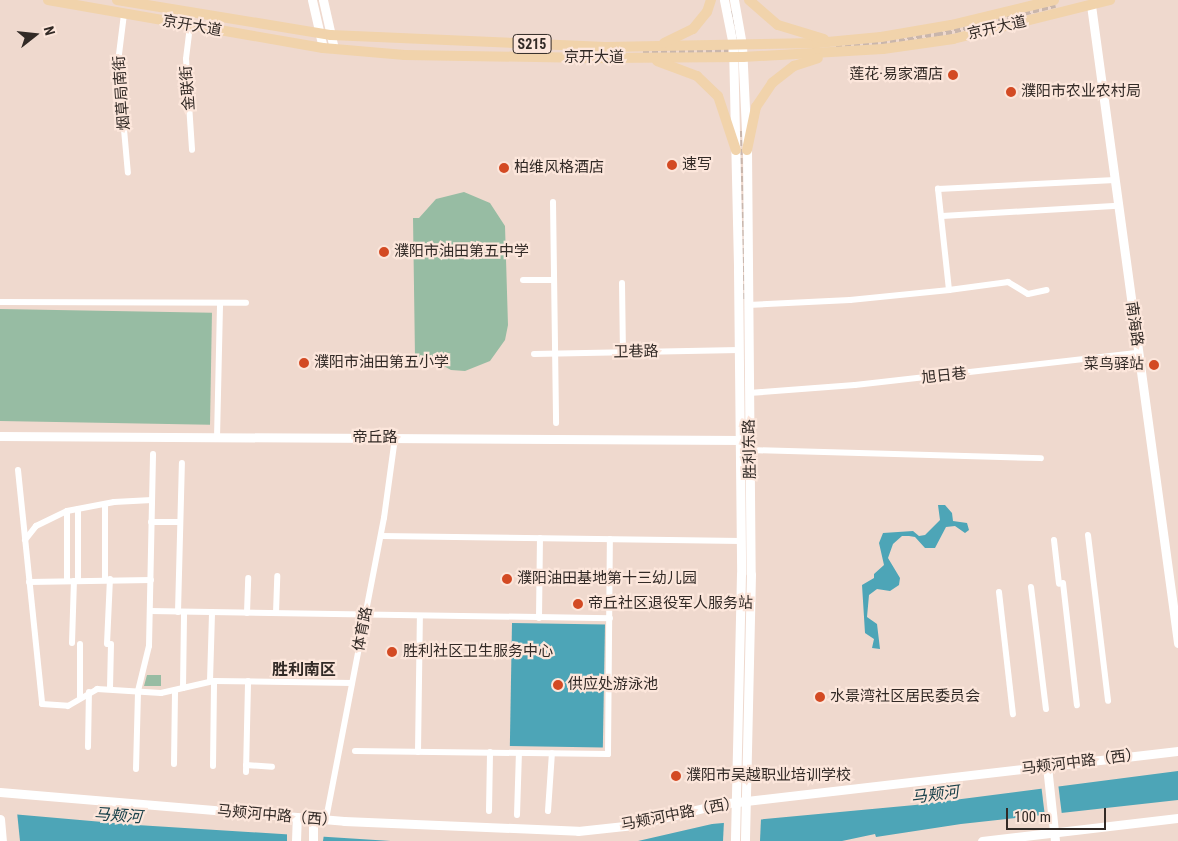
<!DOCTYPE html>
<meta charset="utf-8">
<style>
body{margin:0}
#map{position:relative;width:1178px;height:841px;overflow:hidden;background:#efd9ce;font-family:"Roboto Condensed","Noto Sans SC",sans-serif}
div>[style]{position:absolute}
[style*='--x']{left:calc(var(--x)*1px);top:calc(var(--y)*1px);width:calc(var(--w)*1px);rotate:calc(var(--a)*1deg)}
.green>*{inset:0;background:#97bca3;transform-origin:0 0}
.water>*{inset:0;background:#4da5b7;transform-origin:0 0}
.pier>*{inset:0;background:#efd9ce;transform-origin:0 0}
.street-tunnel>*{height:6px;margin-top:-3px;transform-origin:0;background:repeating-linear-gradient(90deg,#c9b6ac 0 6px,transparent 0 9px)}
.street>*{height:6px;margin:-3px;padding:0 3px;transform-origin:3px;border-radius:3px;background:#fff}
.secondary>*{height:9px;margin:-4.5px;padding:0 4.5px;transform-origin:4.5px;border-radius:4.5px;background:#fff}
.primary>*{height:10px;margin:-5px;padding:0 5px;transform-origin:5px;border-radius:5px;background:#f1d3ab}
.dots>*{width:14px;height:14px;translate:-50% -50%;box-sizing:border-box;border:2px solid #fce6db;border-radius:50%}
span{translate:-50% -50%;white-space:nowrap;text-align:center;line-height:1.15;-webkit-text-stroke:4.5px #fce6db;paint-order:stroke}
.shield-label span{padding:1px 4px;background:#fce6db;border:1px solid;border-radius:4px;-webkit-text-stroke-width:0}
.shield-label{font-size:14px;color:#322a26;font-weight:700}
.street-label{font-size:15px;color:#322a26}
.poi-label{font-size:15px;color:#322a26}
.right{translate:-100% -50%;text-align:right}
.left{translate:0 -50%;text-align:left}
.neighbourhood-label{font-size:16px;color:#322a26;font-weight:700}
.water-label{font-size:16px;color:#19414a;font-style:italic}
.north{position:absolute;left:10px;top:10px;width:50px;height:50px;-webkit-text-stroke:4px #fce6db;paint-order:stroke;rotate:74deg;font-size:14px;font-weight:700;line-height:20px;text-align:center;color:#322a26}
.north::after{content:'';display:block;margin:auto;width:18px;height:22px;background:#322a26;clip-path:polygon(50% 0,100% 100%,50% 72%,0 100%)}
.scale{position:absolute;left:1006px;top:808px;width:100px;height:22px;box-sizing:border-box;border:2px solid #322a26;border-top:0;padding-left:6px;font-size:15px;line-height:18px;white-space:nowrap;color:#322a26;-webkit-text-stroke:4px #fce6db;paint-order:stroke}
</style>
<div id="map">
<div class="green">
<i style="clip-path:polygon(464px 192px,490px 203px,505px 226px,508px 325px,505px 340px,490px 361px,465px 371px,451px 370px,427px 357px,415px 357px,413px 218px,419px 218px,436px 199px)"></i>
<i style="left:0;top:309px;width:212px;height:112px;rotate:1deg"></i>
<i style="clip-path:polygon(147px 675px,161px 675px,161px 686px,144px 686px)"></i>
</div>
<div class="water">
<i style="clip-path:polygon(938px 505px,945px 505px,952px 513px,953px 521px,967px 523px,969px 530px,965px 533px,955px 526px,946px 527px,935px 548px,925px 548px,915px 537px,909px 536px,902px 536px,893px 544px,888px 558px,900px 578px,899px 585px,890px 591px,877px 589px,869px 595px,867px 617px,877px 624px,880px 649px,872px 648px,874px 639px,865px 633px,862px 585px,874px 578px,874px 574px,884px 565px,879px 543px,883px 533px,913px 531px,919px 536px,925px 535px,940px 520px)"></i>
<i style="left:512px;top:623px;width:93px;height:123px;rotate:1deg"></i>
<i style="clip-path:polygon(1178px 771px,1178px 800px,961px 824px,876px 837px,875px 834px,842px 841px,638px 841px,712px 824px,915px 805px)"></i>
<i style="clip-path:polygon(0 813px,137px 825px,391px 841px,0 841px)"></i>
</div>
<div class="pier">
<i style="left:1058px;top:783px;width:34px;height:17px;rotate:83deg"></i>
<i style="clip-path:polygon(0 810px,17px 812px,20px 841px,0 841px)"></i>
<i style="clip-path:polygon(761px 818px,760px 841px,723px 841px,724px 821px)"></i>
<i style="clip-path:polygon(287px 831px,324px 834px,323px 841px,287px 841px)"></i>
</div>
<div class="street-tunnel">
<i style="--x:731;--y:11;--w:33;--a:79"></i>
<i style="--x:836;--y:47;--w:102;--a:-6.8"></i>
<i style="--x:937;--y:35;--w:122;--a:-14.3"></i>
<i style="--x:643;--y:53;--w:85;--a:-2"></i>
<i style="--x:739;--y:131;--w:168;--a:88.6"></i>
</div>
<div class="street">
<i style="--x:124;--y:14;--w:48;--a:97.1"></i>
<i style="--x:118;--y:62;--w:111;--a:84.9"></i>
<i style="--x:190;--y:26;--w:33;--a:97"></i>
<i style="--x:186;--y:59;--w:91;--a:86.2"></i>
<i style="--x:553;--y:202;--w:221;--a:89.2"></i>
<i style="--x:942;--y:216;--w:176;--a:-3.3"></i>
<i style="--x:523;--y:280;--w:31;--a:0"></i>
<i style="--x:622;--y:283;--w:70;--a:89.2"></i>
<i style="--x:949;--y:290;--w:60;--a:-7.7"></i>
<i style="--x:1008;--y:282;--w:23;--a:31"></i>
<i style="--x:1028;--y:294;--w:19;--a:-12"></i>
<i style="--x:0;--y:302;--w:246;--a:0.2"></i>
<i style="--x:748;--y:305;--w:102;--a:-2.8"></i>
<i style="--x:850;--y:300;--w:100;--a:-5.8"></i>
<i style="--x:949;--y:290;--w:102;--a:-96.2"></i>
<i style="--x:938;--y:189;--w:177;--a:-2.9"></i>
<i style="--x:534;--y:354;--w:205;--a:-1.1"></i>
<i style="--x:749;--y:393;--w:106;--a:-4.3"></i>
<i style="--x:855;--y:385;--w:285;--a:-6.5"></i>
<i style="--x:217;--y:438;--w:135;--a:-88.7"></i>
<i style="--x:750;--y:450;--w:291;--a:1.6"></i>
<i style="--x:18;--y:470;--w:235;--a:84.1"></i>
<i style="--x:42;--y:704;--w:26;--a:4"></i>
<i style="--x:68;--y:706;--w:34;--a:-30"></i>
<i style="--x:97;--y:689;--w:64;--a:3.6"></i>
<i style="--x:161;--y:693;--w:54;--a:-12.8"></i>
<i style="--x:214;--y:681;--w:138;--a:0.8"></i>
<i style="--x:151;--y:522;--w:29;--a:0"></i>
<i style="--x:1088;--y:535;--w:167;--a:83.1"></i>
<i style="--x:381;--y:536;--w:360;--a:0.8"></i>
<i style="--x:25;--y:540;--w:18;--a:-52"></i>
<i style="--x:36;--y:526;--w:34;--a:-26"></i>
<i style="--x:67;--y:511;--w:48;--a:-10.8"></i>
<i style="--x:114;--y:502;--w:38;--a:-3"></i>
<i style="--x:1054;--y:540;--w:44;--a:83.5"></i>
<i style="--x:105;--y:579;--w:75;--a:-90"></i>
<i style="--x:67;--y:581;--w:70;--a:-90"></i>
<i style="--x:78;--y:581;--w:72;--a:-90"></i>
<i style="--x:29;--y:582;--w:122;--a:-0.9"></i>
<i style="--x:1063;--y:583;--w:123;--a:83.5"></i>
<i style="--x:1031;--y:587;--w:123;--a:83"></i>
<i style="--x:999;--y:592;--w:123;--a:83.5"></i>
<i style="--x:150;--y:611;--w:460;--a:0.9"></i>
<i style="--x:178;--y:612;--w:149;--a:-88.5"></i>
<i style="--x:247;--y:613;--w:35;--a:-88"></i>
<i style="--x:276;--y:613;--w:37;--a:-88"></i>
<i style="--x:539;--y:618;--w:80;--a:-89.3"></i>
<i style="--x:72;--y:643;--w:62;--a:-88.2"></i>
<i style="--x:107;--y:644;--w:65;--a:-87.4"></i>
<i style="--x:210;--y:681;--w:69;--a:-88.3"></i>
<i style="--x:110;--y:688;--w:44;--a:-88.7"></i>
<i style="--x:183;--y:688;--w:76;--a:-89.2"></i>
<i style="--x:80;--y:697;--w:53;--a:-90"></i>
<i style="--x:88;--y:747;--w:55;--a:-89"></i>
<i style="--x:355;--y:751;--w:253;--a:0.7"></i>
<i style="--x:608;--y:754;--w:215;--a:-89.5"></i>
<i style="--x:418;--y:752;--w:136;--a:-89.2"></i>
<i style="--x:174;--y:764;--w:74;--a:-89.2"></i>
<i style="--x:246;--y:765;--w:26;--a:4"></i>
<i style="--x:213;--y:766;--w:85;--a:-89.3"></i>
<i style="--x:136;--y:769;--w:78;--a:-88.5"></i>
<i style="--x:138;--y:691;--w:46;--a:-76.3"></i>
<i style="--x:149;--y:646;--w:192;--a:-88.8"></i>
<i style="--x:246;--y:772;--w:91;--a:-88.7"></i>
<i style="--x:489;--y:811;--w:59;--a:-89"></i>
<i style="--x:548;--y:811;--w:58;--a:-86.1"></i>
<i style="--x:517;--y:815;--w:62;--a:-88.2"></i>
<i style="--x:326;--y:819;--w:307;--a:-79.1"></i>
<i style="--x:384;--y:518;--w:81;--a:-82.2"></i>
</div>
<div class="secondary">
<i style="--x:312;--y:0;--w:49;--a:77.1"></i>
<i style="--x:323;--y:0;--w:50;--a:77.3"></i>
<i style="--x:724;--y:0;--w:46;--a:78.7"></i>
<i style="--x:733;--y:45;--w:225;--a:88.7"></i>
<i style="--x:738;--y:270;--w:304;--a:89.4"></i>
<i style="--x:741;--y:574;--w:267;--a:91.3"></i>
<i style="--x:734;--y:0;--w:46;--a:79.9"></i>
<i style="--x:742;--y:45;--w:105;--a:87.3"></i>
<i style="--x:747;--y:150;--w:424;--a:89.5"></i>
<i style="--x:751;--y:574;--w:267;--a:91.3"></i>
<i style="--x:1091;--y:5;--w:644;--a:82.23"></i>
<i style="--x:0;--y:436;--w:744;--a:0.31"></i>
<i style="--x:1047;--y:766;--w:75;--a:83.9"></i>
<i style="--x:0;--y:792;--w:345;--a:4.8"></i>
<i style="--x:344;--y:821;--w:234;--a:2.4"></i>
<i style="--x:578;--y:831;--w:56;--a:-6.1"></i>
<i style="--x:634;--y:825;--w:89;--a:-13.7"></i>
<i style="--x:720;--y:804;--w:461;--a:-6.6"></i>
<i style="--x:0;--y:819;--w:22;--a:85"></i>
<i style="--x:296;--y:841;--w:24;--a:-88"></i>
<i style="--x:313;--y:841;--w:23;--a:-90"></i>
<i style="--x:982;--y:841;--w:197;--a:-6.7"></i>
</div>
<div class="primary">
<i style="--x:48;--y:0;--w:279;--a:9.9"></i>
<i style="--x:323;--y:48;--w:82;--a:4.9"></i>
<i style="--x:405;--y:55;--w:201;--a:0.9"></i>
<i style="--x:606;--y:58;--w:137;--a:-0.4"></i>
<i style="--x:743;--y:57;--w:140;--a:-3.3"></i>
<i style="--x:883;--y:49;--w:71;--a:-8.1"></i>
<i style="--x:953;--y:39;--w:162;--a:-14"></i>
<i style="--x:117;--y:0;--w:217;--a:9.3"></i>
<i style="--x:331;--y:35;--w:275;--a:2.5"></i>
<i style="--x:606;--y:47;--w:211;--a:-1.1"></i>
<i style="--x:817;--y:43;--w:64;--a:-5.4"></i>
<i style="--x:881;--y:37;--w:71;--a:-9.7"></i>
<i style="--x:951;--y:25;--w:106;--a:-13.6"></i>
<i style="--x:749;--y:0;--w:38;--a:41"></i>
<i style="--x:778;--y:25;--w:48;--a:16.9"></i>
<i style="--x:664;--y:43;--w:32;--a:-26"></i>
<i style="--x:693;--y:29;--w:22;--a:-51"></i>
<i style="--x:707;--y:12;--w:13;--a:-72"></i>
<i style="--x:657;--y:61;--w:43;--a:20.6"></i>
<i style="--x:697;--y:76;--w:29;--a:44"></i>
<i style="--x:718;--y:96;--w:57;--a:71.6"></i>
<i style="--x:747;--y:150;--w:44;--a:-78.2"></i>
<i style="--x:756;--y:107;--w:29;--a:-56"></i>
<i style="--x:772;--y:83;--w:28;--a:-38"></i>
<i style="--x:794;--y:66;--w:25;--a:-18"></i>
</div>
<div class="dots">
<i style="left:953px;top:75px;background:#d34a23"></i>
<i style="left:1011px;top:92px;background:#d34a23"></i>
<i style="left:672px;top:165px;background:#d34a23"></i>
<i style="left:504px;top:168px;background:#d34a23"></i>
<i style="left:384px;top:252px;background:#d34a23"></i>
<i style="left:304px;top:363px;background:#d34a23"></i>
<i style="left:1154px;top:365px;background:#d34a23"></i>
<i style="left:507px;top:579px;background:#d34a23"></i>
<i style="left:578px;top:604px;background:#d34a23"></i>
<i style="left:392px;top:652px;background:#d34a23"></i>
<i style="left:558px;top:685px;background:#d34a23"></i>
<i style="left:820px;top:697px;background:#d34a23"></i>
<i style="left:676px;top:776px;background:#d34a23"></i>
</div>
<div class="shield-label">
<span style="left:532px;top:44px">S215</span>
</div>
<div class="street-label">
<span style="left:192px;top:26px;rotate:10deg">京开大道</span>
<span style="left:997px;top:28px;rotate:-13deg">京开大道</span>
<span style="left:594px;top:58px">京开大道</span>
<span style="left:188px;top:88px;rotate:-94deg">金联街</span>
<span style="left:122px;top:93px;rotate:-94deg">烟草局南街</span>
<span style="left:1134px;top:324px;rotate:82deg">南海路</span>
<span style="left:636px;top:352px;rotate:-1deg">卫巷路</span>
<span style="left:944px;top:376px;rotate:-6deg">旭日巷</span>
<span style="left:375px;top:438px">帝丘路</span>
<span style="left:750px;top:449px;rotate:-91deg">胜利东路</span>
<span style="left:363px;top:629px;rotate:-79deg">体育路</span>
<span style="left:1081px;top:762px;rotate:-7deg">马颊河中路（西）</span>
<span style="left:680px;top:814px;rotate:-11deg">马颊河中路（西）</span>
<span style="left:277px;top:816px;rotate:5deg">马颊河中路（西）</span>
</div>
<div class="poi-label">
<span class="right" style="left:943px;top:75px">莲花·易家酒店</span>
<span class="left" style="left:1021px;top:92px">濮阳市农业农村局</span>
<span class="left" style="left:682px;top:165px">速写</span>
<span class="left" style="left:514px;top:168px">柏维风格酒店</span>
<span class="left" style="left:394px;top:252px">濮阳市油田第五中学</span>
<span class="left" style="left:314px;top:363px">濮阳市油田第五小学</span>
<span class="right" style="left:1144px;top:365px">菜鸟驿站</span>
<span class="left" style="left:517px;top:579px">濮阳油田基地第十三幼儿园</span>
<span class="left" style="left:588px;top:604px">帝丘社区退役军人服务站</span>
<span class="left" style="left:403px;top:652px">胜利社区卫生服务中心</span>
<span class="left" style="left:568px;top:685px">供应处游泳池</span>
<span class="left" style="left:830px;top:697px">水景湾社区居民委员会</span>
<span class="left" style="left:686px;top:776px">濮阳市吴越职业培训学校</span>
</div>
<div class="neighbourhood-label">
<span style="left:304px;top:670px">胜利南区</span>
</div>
<div class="water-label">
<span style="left:935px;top:795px;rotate:-7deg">马颊河</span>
<span style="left:118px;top:816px;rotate:4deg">马颊河</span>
</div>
<div class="north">N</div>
<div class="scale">100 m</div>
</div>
